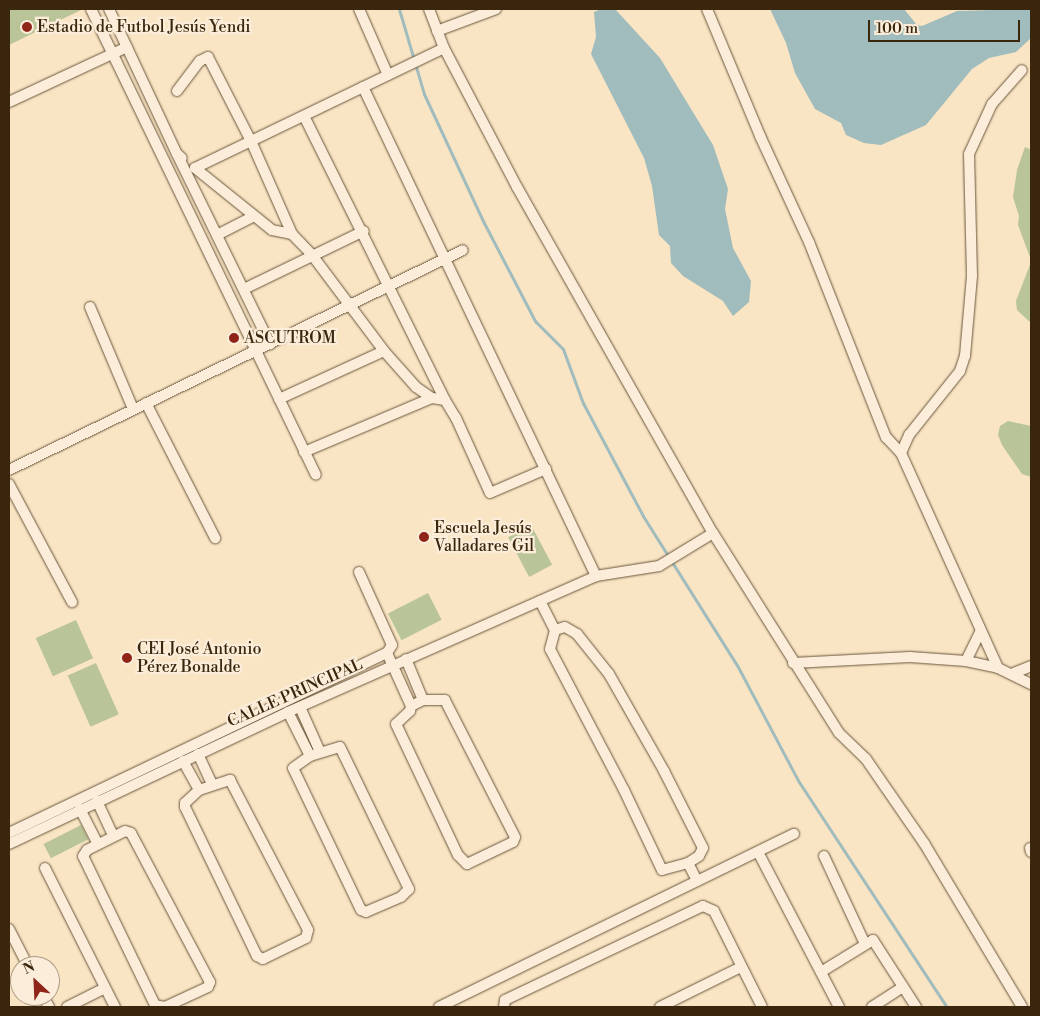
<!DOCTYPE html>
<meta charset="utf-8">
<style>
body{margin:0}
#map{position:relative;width:1040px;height:1016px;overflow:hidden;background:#f9e4c4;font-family:"Libre Bodoni",serif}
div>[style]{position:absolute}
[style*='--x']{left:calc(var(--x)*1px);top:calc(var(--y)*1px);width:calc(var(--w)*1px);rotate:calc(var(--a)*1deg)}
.green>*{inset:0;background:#b9c598;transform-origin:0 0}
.water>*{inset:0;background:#a1bcbd}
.stream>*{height:3px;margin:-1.5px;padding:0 1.5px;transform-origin:1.5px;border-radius:1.5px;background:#a1bcbd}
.roads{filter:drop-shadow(0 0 1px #6a563b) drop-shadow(0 0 1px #6a563b)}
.street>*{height:10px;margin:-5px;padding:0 5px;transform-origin:5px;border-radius:5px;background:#fbedd9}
.dots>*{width:14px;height:14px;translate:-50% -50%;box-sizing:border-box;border:2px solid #fbedd9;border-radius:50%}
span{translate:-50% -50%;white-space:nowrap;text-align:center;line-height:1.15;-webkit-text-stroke:4.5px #fbedd9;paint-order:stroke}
.poi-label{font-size:16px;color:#3a260d}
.left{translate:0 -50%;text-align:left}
.street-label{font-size:16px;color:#3a260d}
.frame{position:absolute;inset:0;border:10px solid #3a260d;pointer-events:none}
.north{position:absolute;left:10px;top:956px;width:50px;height:50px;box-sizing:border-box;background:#fbedd9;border:1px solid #ae9d87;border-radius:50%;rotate:335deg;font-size:14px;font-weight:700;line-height:20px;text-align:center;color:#3a260d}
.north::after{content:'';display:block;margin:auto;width:18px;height:22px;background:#8f2418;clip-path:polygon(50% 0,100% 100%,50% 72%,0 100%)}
.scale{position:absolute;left:868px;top:20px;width:152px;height:22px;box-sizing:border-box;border:2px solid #3a260d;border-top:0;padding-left:6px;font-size:15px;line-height:18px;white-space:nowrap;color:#3a260d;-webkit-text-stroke:4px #fbedd9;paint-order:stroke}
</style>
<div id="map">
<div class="green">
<i style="clip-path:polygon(9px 9px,81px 9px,81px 10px,9px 45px)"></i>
<i style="clip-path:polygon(1025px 147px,1031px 150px,1031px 260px,1018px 225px,1019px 216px,1013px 197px,1017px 170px)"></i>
<i style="clip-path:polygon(1031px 262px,1031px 323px,1017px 310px,1016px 301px)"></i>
<i style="clip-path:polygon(1008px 421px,1031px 426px,1031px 477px,1022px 474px,1002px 445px,998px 435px,1000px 426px)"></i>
<i style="left:531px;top:525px;width:45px;height:26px;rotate:62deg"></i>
<i style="left:428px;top:593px;width:30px;height:45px;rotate:63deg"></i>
<i style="left:76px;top:620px;width:42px;height:44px;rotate:66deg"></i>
<i style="left:96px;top:663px;width:56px;height:31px;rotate:66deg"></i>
<i style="left:81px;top:825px;width:16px;height:42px;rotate:63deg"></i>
</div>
<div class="water">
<i style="clip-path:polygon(601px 9px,615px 9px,660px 58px,713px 145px,728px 189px,725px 209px,733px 248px,751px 281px,749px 302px,733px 316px,723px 301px,683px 276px,671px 263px,670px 246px,659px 235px,652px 186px,644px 158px,591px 54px,596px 37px,594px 12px)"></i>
<i style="clip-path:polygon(770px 9px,904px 9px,917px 25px,922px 26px,957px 11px,1031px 9px,1031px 38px,1016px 52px,989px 58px,972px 69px,926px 125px,881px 145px,864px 143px,846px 135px,841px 123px,815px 109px,795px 73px,786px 43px)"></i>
</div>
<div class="stream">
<i style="--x:399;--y:9;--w:89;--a:73.6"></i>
<i style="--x:424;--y:94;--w:140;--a:65.1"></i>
<i style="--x:483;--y:221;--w:113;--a:62.5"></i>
<i style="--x:535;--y:321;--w:40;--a:45"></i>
<i style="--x:563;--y:349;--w:58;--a:69.7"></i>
<i style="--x:583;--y:403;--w:128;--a:62"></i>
<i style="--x:643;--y:516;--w:178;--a:57.8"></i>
<i style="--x:738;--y:667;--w:130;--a:62.1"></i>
<i style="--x:799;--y:782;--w:269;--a:56.7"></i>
</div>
<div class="roads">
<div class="street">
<i style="--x:91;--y:9;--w:517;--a:64.23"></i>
<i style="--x:109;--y:9;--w:160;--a:64.9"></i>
<i style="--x:177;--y:154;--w:6;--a:39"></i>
<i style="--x:359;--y:9;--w:72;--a:66.3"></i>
<i style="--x:429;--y:9;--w:42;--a:69"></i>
<i style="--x:444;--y:48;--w:157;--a:62.3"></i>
<i style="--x:517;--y:187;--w:398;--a:60.5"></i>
<i style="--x:713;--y:533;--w:236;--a:57.8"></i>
<i style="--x:839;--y:733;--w:37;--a:44"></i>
<i style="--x:866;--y:759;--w:102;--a:55.4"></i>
<i style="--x:924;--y:843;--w:191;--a:59.1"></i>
<i style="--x:707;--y:9;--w:138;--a:67.3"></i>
<i style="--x:760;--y:136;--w:117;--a:65.2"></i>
<i style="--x:809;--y:242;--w:210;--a:68.5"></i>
<i style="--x:886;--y:437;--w:22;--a:47"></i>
<i style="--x:901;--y:453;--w:236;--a:65.7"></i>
<i style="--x:437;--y:31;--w:63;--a:-20.4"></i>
<i style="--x:363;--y:87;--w:542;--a:64.52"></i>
<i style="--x:596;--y:576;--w:64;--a:-9"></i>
<i style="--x:659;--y:566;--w:63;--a:-31.4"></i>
<i style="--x:177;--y:91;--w:38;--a:-53"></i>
<i style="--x:200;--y:61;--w:9;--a:-27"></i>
<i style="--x:208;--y:57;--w:94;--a:62.9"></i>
<i style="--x:251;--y:141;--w:102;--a:66.2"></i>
<i style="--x:292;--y:234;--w:29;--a:46"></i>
<i style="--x:312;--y:255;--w:120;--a:53.1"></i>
<i style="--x:384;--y:351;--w:48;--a:48.4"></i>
<i style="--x:416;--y:387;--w:19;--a:35"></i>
<i style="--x:9;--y:102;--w:130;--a:-25"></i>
<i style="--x:304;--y:116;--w:317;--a:63.6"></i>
<i style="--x:177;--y:154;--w:212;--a:63.9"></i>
<i style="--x:292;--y:234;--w:20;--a:-169"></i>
<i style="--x:272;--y:230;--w:99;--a:-141.2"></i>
<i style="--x:195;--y:168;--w:276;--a:-25.7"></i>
<i style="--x:217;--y:235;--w:39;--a:-27"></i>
<i style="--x:244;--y:289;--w:133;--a:-25.8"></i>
<i style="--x:90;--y:307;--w:111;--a:67.1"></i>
<i style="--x:279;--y:399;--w:115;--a:-24.6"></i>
<i style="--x:146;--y:403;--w:152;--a:62.9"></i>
<i style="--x:304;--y:452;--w:139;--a:-22.9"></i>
<i style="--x:432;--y:398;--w:13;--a:9"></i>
<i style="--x:445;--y:400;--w:21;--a:59"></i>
<i style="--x:456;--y:418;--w:82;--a:65.6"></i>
<i style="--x:490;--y:493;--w:61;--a:-23.2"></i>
<i style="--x:901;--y:453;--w:20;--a:-66"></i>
<i style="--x:909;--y:435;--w:82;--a:-51.4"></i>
<i style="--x:960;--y:371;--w:16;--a:-72"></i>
<i style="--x:965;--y:356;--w:80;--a:-85"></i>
<i style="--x:972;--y:276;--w:122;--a:-91.4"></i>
<i style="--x:969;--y:154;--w:55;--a:-65.3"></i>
<i style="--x:992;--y:104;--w:45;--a:-48.6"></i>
<i style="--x:9;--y:470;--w:504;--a:-25.85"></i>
<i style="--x:9;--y:484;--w:134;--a:61.9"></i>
<i style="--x:359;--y:572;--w:80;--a:65.7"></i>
<i style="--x:392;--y:645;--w:9;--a:122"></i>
<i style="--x:387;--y:653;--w:58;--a:65.6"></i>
<i style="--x:411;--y:706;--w:5;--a:101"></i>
<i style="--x:410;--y:711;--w:19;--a:137"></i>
<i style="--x:396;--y:724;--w:145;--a:64.7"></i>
<i style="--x:458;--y:855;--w:13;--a:45"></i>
<i style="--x:467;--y:864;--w:51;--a:-25.6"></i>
<i style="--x:513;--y:842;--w:5;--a:-68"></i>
<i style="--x:515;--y:837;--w:154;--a:-117.1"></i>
<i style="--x:445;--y:700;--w:22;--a:180"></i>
<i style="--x:423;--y:700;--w:13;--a:153"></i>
<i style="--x:540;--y:601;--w:33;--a:63"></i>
<i style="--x:406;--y:659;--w:44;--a:67.5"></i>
<i style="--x:966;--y:661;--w:32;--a:-64"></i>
<i style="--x:793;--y:663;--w:117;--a:-2.9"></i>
<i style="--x:910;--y:657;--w:56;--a:4.1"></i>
<i style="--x:966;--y:661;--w:33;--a:12"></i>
<i style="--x:998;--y:668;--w:37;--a:26"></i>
<i style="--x:1014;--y:673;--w:18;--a:-22"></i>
<i style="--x:300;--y:707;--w:49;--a:66"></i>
<i style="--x:288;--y:712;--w:49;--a:63.4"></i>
<i style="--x:340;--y:747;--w:158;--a:64.1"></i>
<i style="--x:409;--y:889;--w:11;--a:135"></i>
<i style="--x:401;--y:897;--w:38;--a:157"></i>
<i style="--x:366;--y:912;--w:5;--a:-158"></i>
<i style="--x:361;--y:910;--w:157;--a:-115.6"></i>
<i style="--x:293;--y:768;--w:21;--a:-35"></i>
<i style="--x:310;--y:756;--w:31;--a:-17"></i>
<i style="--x:198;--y:754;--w:33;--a:65"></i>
<i style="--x:183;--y:761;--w:33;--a:61"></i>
<i style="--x:230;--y:780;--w:169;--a:62.5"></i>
<i style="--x:308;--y:930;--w:8;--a:104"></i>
<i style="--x:306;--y:938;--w:48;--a:154"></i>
<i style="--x:263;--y:959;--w:7;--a:-153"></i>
<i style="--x:257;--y:956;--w:165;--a:-115.8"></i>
<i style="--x:185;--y:807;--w:4;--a:-90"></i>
<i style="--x:185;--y:803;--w:19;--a:-43"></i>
<i style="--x:199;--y:790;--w:33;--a:-18"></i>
<i style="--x:97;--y:801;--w:38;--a:65"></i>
<i style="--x:80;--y:809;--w:39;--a:63"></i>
<i style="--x:125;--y:831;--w:6;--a:18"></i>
<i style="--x:131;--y:833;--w:169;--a:62.1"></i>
<i style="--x:210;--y:982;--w:5;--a:112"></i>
<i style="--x:208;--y:987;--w:47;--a:155.1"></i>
<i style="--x:165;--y:1007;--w:10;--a:-169"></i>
<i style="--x:155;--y:1005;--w:165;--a:-115.8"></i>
<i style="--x:83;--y:856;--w:7;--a:-56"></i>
<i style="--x:87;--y:850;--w:42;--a:-26.6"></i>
<i style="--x:9;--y:833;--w:419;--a:-25.5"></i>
<i style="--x:9;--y:844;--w:309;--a:-25.3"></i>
<i style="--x:288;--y:712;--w:337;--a:-23.8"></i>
<i style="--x:1030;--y:848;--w:4;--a:76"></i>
<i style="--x:758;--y:852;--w:175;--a:62.4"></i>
<i style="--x:824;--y:856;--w:97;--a:65"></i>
<i style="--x:688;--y:863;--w:27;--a:165"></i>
<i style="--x:662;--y:870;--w:89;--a:-115.4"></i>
<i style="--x:624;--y:790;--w:159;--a:-117.7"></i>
<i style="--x:550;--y:649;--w:20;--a:-75"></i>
<i style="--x:555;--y:630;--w:10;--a:-17"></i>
<i style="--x:565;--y:627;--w:14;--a:30"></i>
<i style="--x:577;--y:634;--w:51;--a:51.3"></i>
<i style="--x:609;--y:674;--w:112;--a:60.4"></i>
<i style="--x:664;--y:771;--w:86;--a:63.1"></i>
<i style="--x:703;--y:848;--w:9;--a:117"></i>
<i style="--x:699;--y:856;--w:13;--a:148"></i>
<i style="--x:688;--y:863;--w:20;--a:63"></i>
<i style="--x:45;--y:868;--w:156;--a:63.3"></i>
<i style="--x:9;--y:929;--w:42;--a:62.8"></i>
<i style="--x:821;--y:972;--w:61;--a:-31.6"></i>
<i style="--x:873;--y:940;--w:80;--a:57.3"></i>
<i style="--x:43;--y:996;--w:13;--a:61"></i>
<i style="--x:67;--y:1007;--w:42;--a:-26.6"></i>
<i style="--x:439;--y:1007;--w:395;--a:-26"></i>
<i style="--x:504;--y:1007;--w:7;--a:-82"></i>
<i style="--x:505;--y:1000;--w:219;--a:-25.4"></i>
<i style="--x:703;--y:906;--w:12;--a:24"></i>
<i style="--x:714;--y:911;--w:107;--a:63.4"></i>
<i style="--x:660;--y:1007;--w:90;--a:-26.3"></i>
<i style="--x:872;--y:1007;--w:37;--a:-33"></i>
</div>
</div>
<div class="dots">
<i style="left:27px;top:27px;background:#8f2418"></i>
<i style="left:234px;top:338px;background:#8f2418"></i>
<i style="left:424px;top:537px;background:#8f2418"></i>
<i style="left:127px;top:658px;background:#8f2418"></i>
</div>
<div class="poi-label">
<span class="left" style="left:37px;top:27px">Estadio de Futbol Jesús Yendi</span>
<span class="left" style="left:244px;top:338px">ASCUTROM</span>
<span class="left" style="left:434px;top:537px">Escuela Jesús<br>Valladares Gil</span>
<span class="left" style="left:137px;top:658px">CEI José Antonio<br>Pérez Bonalde</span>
</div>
<div class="street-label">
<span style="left:295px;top:693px;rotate:-24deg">CALLE PRINCIPAL</span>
</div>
<div class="frame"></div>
<div class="north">N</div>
<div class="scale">100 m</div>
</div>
